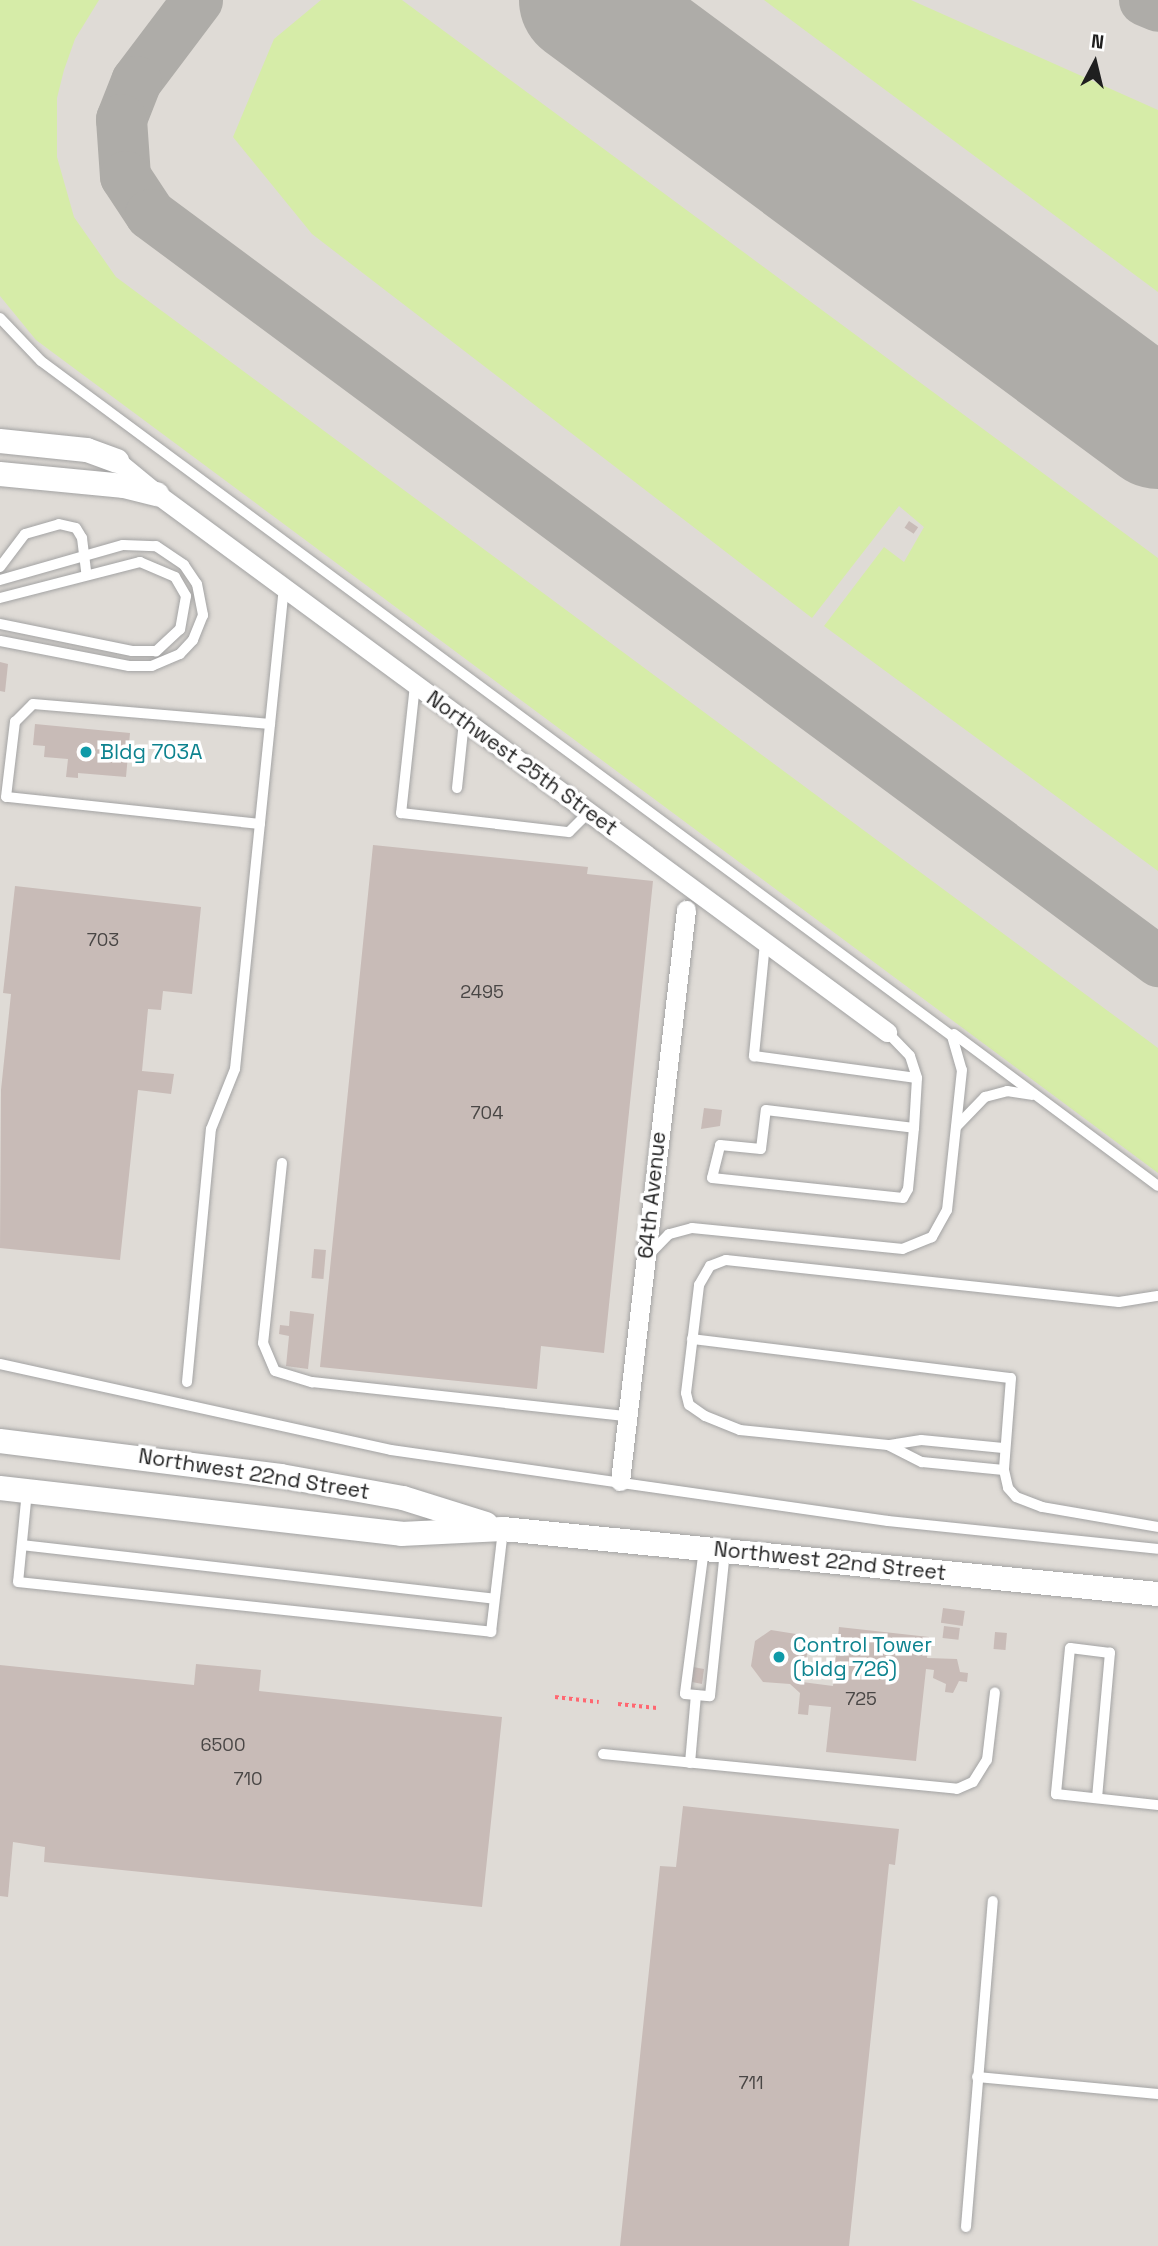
<!DOCTYPE html>
<style>
body{margin:0}
#map{position:relative;width:1158px;height:2246px;overflow:hidden;background:#f0eae4;font-family:"Space Grotesk",sans-serif}
div>[style]{position:absolute}
[style*='--x']{left:calc(var(--x)*1px);top:calc(var(--y)*1px);width:calc(var(--w)*1px);rotate:calc(var(--a)*1deg)}
.airport>*{inset:0;background:#dfdbd6;transform-origin:0 0}
.grass>*{inset:0;background:#d6eca8}
.taxiway>*{height:51px;margin:-25.5px;padding:0 25.5px;transform-origin:25.5px;border-radius:25.5px;background:#aeaca8}
.runway>*{height:128px;margin:-64px;padding:0 64px;transform-origin:64px;border-radius:64px;background:#aeaca8}
.building>*{inset:0;background:#c8bbb7;transform-origin:0 0}
.path>*{height:3.5px;margin-top:-1.75px;transform-origin:0;background:repeating-linear-gradient(90deg,#ff6771 0 3.5px,transparent 0 7px)}
.roads{filter:drop-shadow(0 0 2px #a3a3a3) drop-shadow(0 0 2px #a3a3a3)}
.service>*{height:10px;margin:-5px;padding:0 5px;transform-origin:5px;border-radius:5px;background:#fff}
.minor>*{height:19px;margin:-9.5px;padding:0 9.5px;transform-origin:9.5px;border-radius:9.5px;background:#fff}
.tertiary>*{height:24px;margin:-12px;padding:0 12px;transform-origin:12px;border-radius:12px;background:#fff}
.dots>*{width:19px;height:19px;translate:-50% -50%;box-sizing:border-box;border:4px solid #fff;border-radius:50%}
span{translate:-50% -50%;white-space:nowrap;text-align:center;line-height:1.15;-webkit-text-stroke:7px #fff;paint-order:stroke}
.number-label{font-size:18px;color:#494645}
.number-label span{-webkit-text-stroke-width:0}
.culture-label{font-size:21px;color:#0d838f}
.left{translate:0 -50%;text-align:left}
.street-label{font-size:21px;color:#1f1f1f}
.north{position:absolute;left:1060px;top:28px;width:70px;height:70px;-webkit-text-stroke:5px #fff;paint-order:stroke;rotate:7deg;font-size:19px;font-weight:700;line-height:28px;text-align:center;color:#1f1f1f}
.north::after{content:'';display:block;margin:auto;width:24px;height:32px;background:#1f1f1f;clip-path:polygon(50% 0,100% 100%,50% 72%,0 100%)}
</style>
<div id="map">
<div class="airport">
<i style="left:0;top:0;width:1158px;height:2246px"></i>
</div>
<div class="grass">
<i style="clip-path:polygon(0 0,99px 0,75px 39px,64px 70px,57px 98px,57px 157px,74px 217px,116px 277px,1158px 1048px,1158px 1173px,36px 340px,0 296px)"></i>
<i style="clip-path:polygon(321px 0,402px 0,1158px 558px,1158px 871px,824px 626px,884px 547px,904px 562px,924px 527px,899px 506px,812px 618px,312px 234px,233px 137px,274px 39px)"></i>
<i style="clip-path:polygon(764px 0,911px 0,1158px 110px,1158px 292px)"></i>
</div>
<div class="taxiway">
<i style="--x:197;--y:0;--w:101;--a:127"></i>
<i style="--x:136;--y:81;--w:41;--a:111.5"></i>
<i style="--x:121;--y:119;--w:57;--a:86"></i>
<i style="--x:125;--y:176;--w:45;--a:56.7"></i>
<i style="--x:150;--y:214;--w:1255;--a:36.54"></i>
<i style="--x:601;--y:0;--w:62;--a:46.3"></i>
<i style="--x:1144;--y:0;--w:15;--a:23"></i>
</div>
<div class="runway">
<i style="--x:583;--y:0;--w:715;--a:36.47"></i>
</div>
<div class="building">
<i style="left:909px;top:521px;width:11px;height:8px;rotate:34deg"></i>
<i style="clip-path:polygon(0 662px,8px 664px,5px 692px,0 691px)"></i>
<i style="clip-path:polygon(35px 724px,130px 733px,126px 777px,78px 773px,78px 778px,66px 777px,68px 759px,44px 757px,45px 746px,33px 745px)"></i>
<i style="clip-path:polygon(373px 845px,588px 867px,587px 874px,653px 881px,604px 1353px,541px 1346px,537px 1389px,320px 1367px)"></i>
<i style="clip-path:polygon(15px 886px,201px 907px,192px 994px,163px 991px,161px 1010px,148px 1009px,142px 1071px,174px 1074px,171px 1094px,138px 1090px,120px 1260px,0 1248px,1px 1090px,11px 994px,3px 993px)"></i>
<i style="clip-path:polygon(704px 1108px,722px 1110px,720px 1126px,701px 1129px)"></i>
<i style="left:314px;top:1249px;width:12px;height:29px;rotate:5deg"></i>
<i style="clip-path:polygon(290px 1311px,314px 1314px,308px 1369px,286px 1366px,289px 1336px,279px 1334px,280px 1325px,289px 1326px)"></i>
<i style="left:943px;top:1608px;width:22px;height:15px;rotate:8deg"></i>
<i style="left:944px;top:1626px;width:16px;height:12px;rotate:7deg"></i>
<i style="clip-path:polygon(839px 1627px,929px 1637px,927px 1658px,957px 1659px,960px 1672px,968px 1673px,967px 1682px,959px 1681px,953px 1693px,945px 1692px,946px 1684px,933px 1678px,934px 1670px,926px 1669px,916px 1761px,826px 1752px,831px 1707px,809px 1705px,808px 1715px,798px 1714px,800px 1693px,790px 1684px,763px 1682px,751px 1666px,755px 1641px,771px 1630px,796px 1634px,808px 1649px,802px 1682px,833px 1686px)"></i>
<i style="left:995px;top:1632px;width:12px;height:17px;rotate:5deg"></i>
<i style="clip-path:polygon(196px 1664px,261px 1670px,259px 1691px,502px 1717px,482px 1907px,44px 1862px,45px 1847px,13px 1842px,8px 1897px,0 1896px,0 1665px,194px 1685px)"></i>
<i style="clip-path:polygon(693px 1667px,704px 1669px,702px 1684px,692px 1682px)"></i>
<i style="clip-path:polygon(683px 1806px,899px 1829px,895px 1865px,889px 1864px,849px 2246px,620px 2246px,660px 1866px,676px 1867px)"></i>
</div>
<div class="path">
<i style="--x:555;--y:1697;--w:44;--a:6.5"></i>
<i style="--x:618;--y:1704;--w:39;--a:6"></i>
</div>
<div class="roads">
<div class="service">
<i style="--x:0;--y:318;--w:59;--a:46.4"></i>
<i style="--x:41;--y:361;--w:1134;--a:36.54"></i>
<i style="--x:952;--y:1036;--w:35;--a:74"></i>
<i style="--x:962;--y:1070;--w:141;--a:96.1"></i>
<i style="--x:947;--y:1210;--w:31;--a:119"></i>
<i style="--x:932;--y:1237;--w:31;--a:158"></i>
<i style="--x:903;--y:1249;--w:212;--a:-174.3"></i>
<i style="--x:692;--y:1228;--w:24;--a:165"></i>
<i style="--x:669;--y:1234;--w:28;--a:134"></i>
<i style="--x:0;--y:567;--w:41;--a:-52.9"></i>
<i style="--x:25;--y:534;--w:35;--a:-16"></i>
<i style="--x:59;--y:524;--w:17;--a:13"></i>
<i style="--x:76;--y:528;--w:12;--a:59"></i>
<i style="--x:82;--y:538;--w:35;--a:83"></i>
<i style="--x:0;--y:580;--w:128;--a:-15.9"></i>
<i style="--x:123;--y:545;--w:33;--a:2"></i>
<i style="--x:156;--y:546;--w:34;--a:34"></i>
<i style="--x:184;--y:565;--w:23;--a:56"></i>
<i style="--x:197;--y:584;--w:32;--a:79"></i>
<i style="--x:203;--y:615;--w:27;--a:112"></i>
<i style="--x:193;--y:640;--w:19;--a:133"></i>
<i style="--x:180;--y:654;--w:30;--a:157"></i>
<i style="--x:152;--y:666;--w:23;--a:180"></i>
<i style="--x:129;--y:666;--w:131;--a:-169"></i>
<i style="--x:0;--y:598;--w:145;--a:-14.4"></i>
<i style="--x:140;--y:562;--w:38;--a:23"></i>
<i style="--x:175;--y:577;--w:22;--a:60"></i>
<i style="--x:186;--y:596;--w:34;--a:100"></i>
<i style="--x:180;--y:629;--w:33;--a:137"></i>
<i style="--x:156;--y:651;--w:24;--a:180"></i>
<i style="--x:132;--y:651;--w:135;--a:-168.4"></i>
<i style="--x:415;--y:685;--w:129;--a:96.2"></i>
<i style="--x:401;--y:813;--w:169;--a:6.5"></i>
<i style="--x:569;--y:832;--w:28;--a:-45"></i>
<i style="--x:457;--y:788;--w:67;--a:-84"></i>
<i style="--x:260;--y:824;--w:255;--a:-173.9"></i>
<i style="--x:6;--y:797;--w:76;--a:-83.2"></i>
<i style="--x:15;--y:722;--w:25;--a:-45"></i>
<i style="--x:33;--y:704;--w:238;--a:4.8"></i>
<i style="--x:765;--y:943;--w:114;--a:95.6"></i>
<i style="--x:754;--y:1056;--w:164;--a:7.7"></i>
<i style="--x:887;--y:1032;--w:33;--a:46"></i>
<i style="--x:910;--y:1056;--w:23;--a:72"></i>
<i style="--x:917;--y:1078;--w:50;--a:93.4"></i>
<i style="--x:914;--y:1128;--w:61;--a:95.6"></i>
<i style="--x:908;--y:1189;--w:10;--a:119"></i>
<i style="--x:903;--y:1198;--w:192;--a:-174"></i>
<i style="--x:712;--y:1178;--w:34;--a:-76"></i>
<i style="--x:720;--y:1145;--w:41;--a:5.6"></i>
<i style="--x:761;--y:1149;--w:39;--a:-83"></i>
<i style="--x:766;--y:1110;--w:149;--a:6.9"></i>
<i style="--x:954;--y:1034;--w:254;--a:36.7"></i>
<i style="--x:956;--y:1127;--w:42;--a:-46"></i>
<i style="--x:985;--y:1097;--w:23;--a:-15"></i>
<i style="--x:1007;--y:1091;--w:25;--a:9"></i>
<i style="--x:282;--y:1163;--w:181;--a:96"></i>
<i style="--x:263;--y:1343;--w:30;--a:67"></i>
<i style="--x:275;--y:1371;--w:39;--a:17"></i>
<i style="--x:312;--y:1382;--w:317;--a:6.2"></i>
<i style="--x:692;--y:1339;--w:321;--a:7"></i>
<i style="--x:1011;--y:1378;--w:92;--a:94.4"></i>
<i style="--x:1004;--y:1470;--w:18;--a:77"></i>
<i style="--x:1008;--y:1488;--w:12;--a:48"></i>
<i style="--x:1016;--y:1497;--w:28;--a:21"></i>
<i style="--x:1042;--y:1507;--w:118;--a:9.8"></i>
<i style="--x:0;--y:1364;--w:400;--a:12.4"></i>
<i style="--x:391;--y:1450;--w:502;--a:8.13"></i>
<i style="--x:888;--y:1521;--w:271;--a:5.9"></i>
<i style="--x:187;--y:1382;--w:254;--a:-84.6"></i>
<i style="--x:211;--y:1129;--w:65;--a:-68.2"></i>
<i style="--x:235;--y:1069;--w:482;--a:-84.2"></i>
<i style="--x:888;--y:1445;--w:38;--a:27"></i>
<i style="--x:922;--y:1462;--w:82;--a:5.6"></i>
<i style="--x:1003;--y:1448;--w:82;--a:-174.4"></i>
<i style="--x:921;--y:1440;--w:33;--a:171"></i>
<i style="--x:888;--y:1445;--w:149;--a:-174.2"></i>
<i style="--x:740;--y:1430;--w:38;--a:-158"></i>
<i style="--x:705;--y:1416;--w:19;--a:-145"></i>
<i style="--x:689;--y:1405;--w:12;--a:-104"></i>
<i style="--x:686;--y:1393;--w:109;--a:-83.1"></i>
<i style="--x:699;--y:1285;--w:22;--a:-60"></i>
<i style="--x:710;--y:1266;--w:17;--a:-21"></i>
<i style="--x:726;--y:1260;--w:395;--a:6.1"></i>
<i style="--x:1119;--y:1302;--w:39;--a:-9"></i>
<i style="--x:27;--y:1491;--w:91;--a:95.6"></i>
<i style="--x:18;--y:1582;--w:476;--a:6"></i>
<i style="--x:491;--y:1632;--w:103;--a:-83.3"></i>
<i style="--x:22;--y:1545;--w:475;--a:6.5"></i>
<i style="--x:704;--y:1549;--w:146;--a:97.5"></i>
<i style="--x:685;--y:1694;--w:25;--a:5"></i>
<i style="--x:710;--y:1696;--w:146;--a:-84.1"></i>
<i style="--x:603;--y:1754;--w:356;--a:5.6"></i>
<i style="--x:957;--y:1789;--w:17;--a:-24"></i>
<i style="--x:973;--y:1782;--w:26;--a:-58"></i>
<i style="--x:987;--y:1760;--w:68;--a:-83.3"></i>
<i style="--x:690;--y:1763;--w:68;--a:-85"></i>
<i style="--x:1097;--y:1798;--w:146;--a:-84.9"></i>
<i style="--x:1110;--y:1653;--w:40;--a:-172.9"></i>
<i style="--x:1070;--y:1648;--w:147;--a:95.5"></i>
<i style="--x:1056;--y:1794;--w:103;--a:6.2"></i>
<i style="--x:977;--y:2077;--w:182;--a:5.4"></i>
<i style="--x:966;--y:2227;--w:327;--a:-85.3"></i>
</div>
<div class="minor">
<i style="--x:117;--y:461;--w:52;--a:39.5"></i>
<i style="--x:157;--y:494;--w:907;--a:36.39"></i>
<i style="--x:620;--y:1481;--w:575;--a:-83.41"></i>
</div>
<div class="tertiary">
<i style="--x:0;--y:441;--w:87;--a:5.9"></i>
<i style="--x:87;--y:450;--w:32;--a:20"></i>
<i style="--x:0;--y:474;--w:125;--a:5.5"></i>
<i style="--x:124;--y:486;--w:34;--a:14"></i>
<i style="--x:0;--y:1441;--w:283;--a:7.1"></i>
<i style="--x:281;--y:1476;--w:124;--a:10.2"></i>
<i style="--x:403;--y:1498;--w:87;--a:17.4"></i>
<i style="--x:0;--y:1488;--w:404;--a:6.5"></i>
<i style="--x:401;--y:1534;--w:102;--a:-2.8"></i>
<i style="--x:503;--y:1529;--w:658;--a:5.67"></i>
</div>
</div>
<div class="dots">
<i style="left:86px;top:752px;background:#0f9aa8"></i>
<i style="left:779px;top:1657px;background:#0f9aa8"></i>
</div>
<div class="number-label">
<span style="left:103px;top:940px">703</span>
<span style="left:482px;top:992px">2495</span>
<span style="left:487px;top:1113px">704</span>
<span style="left:861px;top:1699px">725</span>
<span style="left:223px;top:1745px">6500</span>
<span style="left:248px;top:1779px">710</span>
<span style="left:751px;top:2083px">711</span>
</div>
<div class="culture-label">
<span class="left" style="left:100px;top:752px">Bldg 703A</span>
<span class="left" style="left:793px;top:1657px">Control Tower<br>(bldg 726)</span>
</div>
<div class="street-label">
<span style="left:522px;top:763px;rotate:36deg">Northwest 25th Street</span>
<span style="left:652px;top:1195px;rotate:-84deg">64th Avenue</span>
<span style="left:254px;top:1474px;rotate:9deg">Northwest 22nd Street</span>
<span style="left:830px;top:1561px;rotate:6deg">Northwest 22nd Street</span>
</div>
<div class="north">N</div>
</div>
